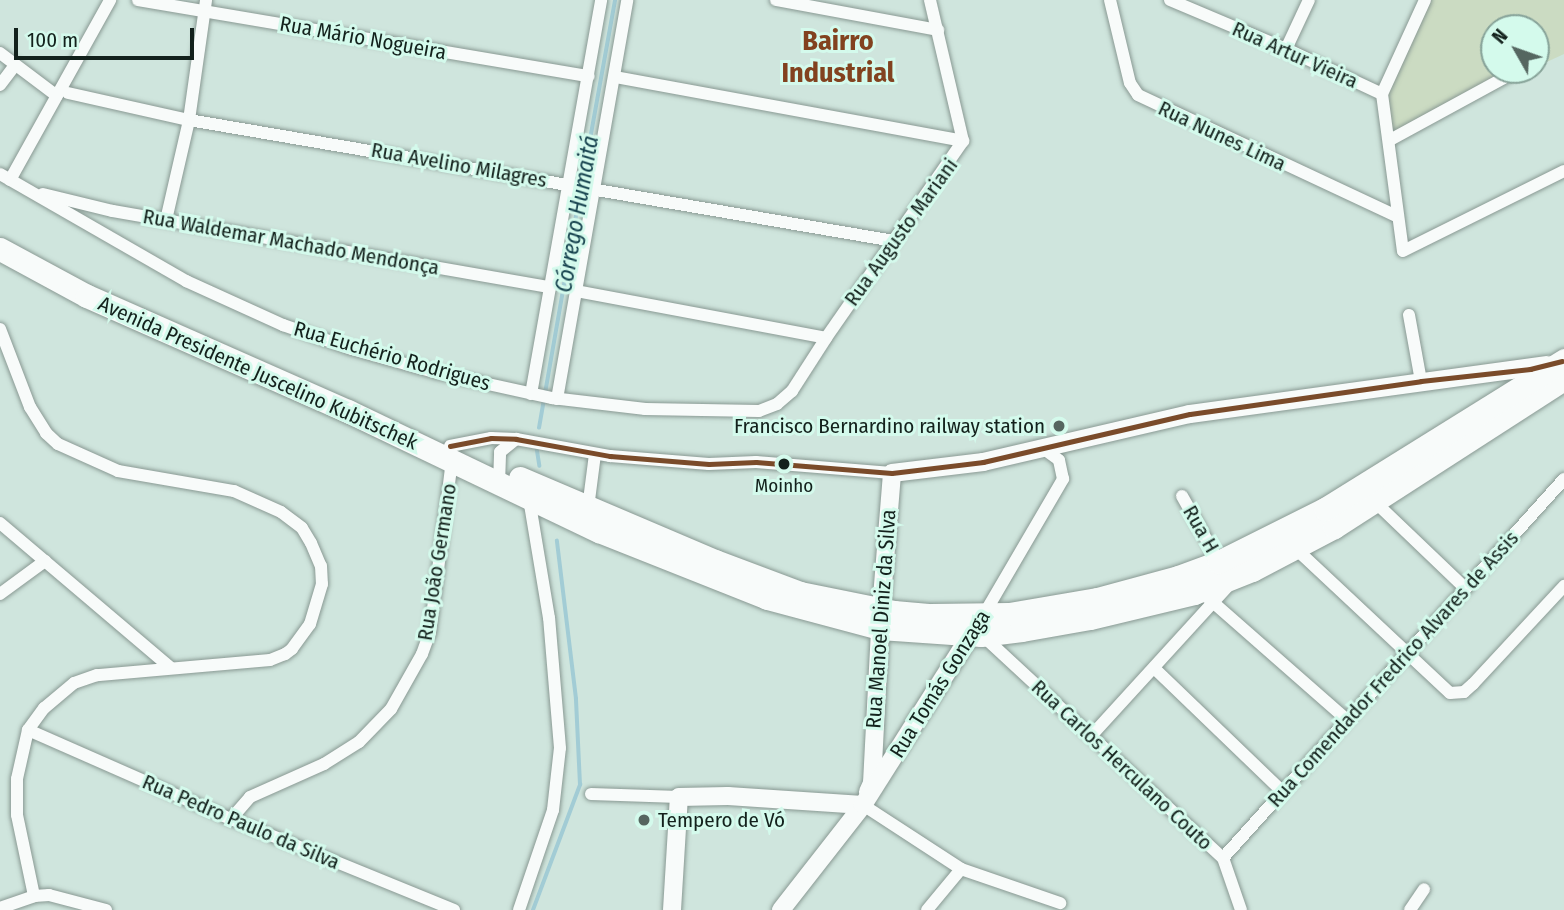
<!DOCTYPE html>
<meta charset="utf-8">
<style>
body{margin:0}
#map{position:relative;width:1564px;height:910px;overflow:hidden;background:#cfe5dd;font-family:"Fira Sans Condensed",sans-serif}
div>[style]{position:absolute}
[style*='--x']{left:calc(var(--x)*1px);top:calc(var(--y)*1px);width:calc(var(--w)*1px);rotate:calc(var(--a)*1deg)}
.green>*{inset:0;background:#cbdbc2}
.stream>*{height:3.5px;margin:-1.75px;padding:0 1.75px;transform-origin:1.75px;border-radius:1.75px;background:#a2ccd5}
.roads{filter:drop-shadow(0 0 2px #899993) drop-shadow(0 0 2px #899993)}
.street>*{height:12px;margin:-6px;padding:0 6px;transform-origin:6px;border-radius:6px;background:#f8fbfa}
.secondary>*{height:18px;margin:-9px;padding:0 9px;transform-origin:9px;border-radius:9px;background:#f8fbfa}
.highway>*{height:23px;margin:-11.5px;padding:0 11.5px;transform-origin:11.5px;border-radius:11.5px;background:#f8fbfa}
.bus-1>*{height:5px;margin:-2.5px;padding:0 2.5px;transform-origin:2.5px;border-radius:2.5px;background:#7a4b2a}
.dots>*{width:19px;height:19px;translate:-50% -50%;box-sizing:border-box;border:4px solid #d4faec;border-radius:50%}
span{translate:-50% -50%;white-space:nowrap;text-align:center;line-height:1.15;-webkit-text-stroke:6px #d4faec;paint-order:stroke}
.bus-label{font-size:19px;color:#13211c}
.street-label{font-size:21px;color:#13211c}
.poi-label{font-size:21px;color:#13211c}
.right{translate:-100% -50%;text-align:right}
.left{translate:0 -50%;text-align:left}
.water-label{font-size:23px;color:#16424e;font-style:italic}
.district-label{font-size:28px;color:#82421f;font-weight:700}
.north{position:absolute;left:1480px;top:14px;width:70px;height:70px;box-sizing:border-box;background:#d4faec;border:2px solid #87a399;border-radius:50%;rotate:310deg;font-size:19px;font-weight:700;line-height:28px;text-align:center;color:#13211c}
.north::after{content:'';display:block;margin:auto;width:24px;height:32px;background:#556660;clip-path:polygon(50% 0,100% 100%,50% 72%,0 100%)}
.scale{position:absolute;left:14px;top:28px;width:180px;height:32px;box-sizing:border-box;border:4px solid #13211c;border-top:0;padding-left:9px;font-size:21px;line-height:24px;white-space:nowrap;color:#13211c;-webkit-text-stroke:5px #d4faec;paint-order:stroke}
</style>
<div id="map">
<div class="green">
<i style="clip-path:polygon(1430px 0,1564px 0,1564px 54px,1536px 67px,1536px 28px,1494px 28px,1494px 70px,1530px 70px,1393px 135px,1386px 94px)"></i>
</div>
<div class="stream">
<i style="--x:582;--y:184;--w:187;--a:-79.8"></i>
<i style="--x:539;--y:428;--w:240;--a:-80.1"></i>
<i style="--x:537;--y:448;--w:18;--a:81"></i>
<i style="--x:533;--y:910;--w:134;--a:-69.4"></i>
<i style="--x:580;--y:785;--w:86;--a:-92.7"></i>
<i style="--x:576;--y:699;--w:159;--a:-96.9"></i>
</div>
<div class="roads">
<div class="street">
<i style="--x:138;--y:0;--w:457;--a:9.6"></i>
<i style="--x:776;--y:0;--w:165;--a:10.5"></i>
<i style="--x:1110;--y:0;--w:85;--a:76.5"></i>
<i style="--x:1130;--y:83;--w:14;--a:56"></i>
<i style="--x:1138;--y:95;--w:287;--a:25.1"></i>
<i style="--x:1170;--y:0;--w:126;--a:22.9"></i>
<i style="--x:1286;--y:49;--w:106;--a:25.1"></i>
<i style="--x:1425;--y:0;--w:103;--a:114.6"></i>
<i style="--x:1382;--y:94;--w:158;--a:82.4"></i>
<i style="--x:1403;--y:251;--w:180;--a:-26.4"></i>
<i style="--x:1286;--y:49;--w:54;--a:-64.9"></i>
<i style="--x:0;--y:53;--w:71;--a:37"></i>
<i style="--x:615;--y:77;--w:354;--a:10.4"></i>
<i style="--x:0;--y:85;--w:25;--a:-53"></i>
<i style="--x:68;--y:93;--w:124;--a:12.6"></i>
<i style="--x:189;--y:120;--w:715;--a:9.74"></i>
<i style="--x:1390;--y:140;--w:138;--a:-28.6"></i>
<i style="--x:0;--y:174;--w:215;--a:29.9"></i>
<i style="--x:186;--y:281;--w:107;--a:24.4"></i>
<i style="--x:283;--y:325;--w:73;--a:19.2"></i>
<i style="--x:352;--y:349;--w:89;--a:15.6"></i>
<i style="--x:438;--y:373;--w:117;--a:12.4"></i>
<i style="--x:552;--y:398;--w:94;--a:6.7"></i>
<i style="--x:645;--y:409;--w:114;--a:1"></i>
<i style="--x:759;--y:411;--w:19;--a:-21"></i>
<i style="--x:777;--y:404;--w:20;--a:-41"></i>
<i style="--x:792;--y:391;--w:63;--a:-57.3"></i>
<i style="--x:826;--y:338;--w:240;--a:-55.2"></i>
<i style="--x:963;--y:141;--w:145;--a:-103.2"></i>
<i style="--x:10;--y:180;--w:206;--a:-60.9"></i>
<i style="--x:43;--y:194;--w:72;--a:13.7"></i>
<i style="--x:113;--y:211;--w:444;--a:9.9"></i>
<i style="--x:166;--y:220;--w:103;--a:-77"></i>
<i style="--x:189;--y:120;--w:121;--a:-81.9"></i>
<i style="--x:576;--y:291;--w:254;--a:10.6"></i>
<i style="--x:1409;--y:315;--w:67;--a:79.7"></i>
<i style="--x:0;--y:329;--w:84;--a:69"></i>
<i style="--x:30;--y:407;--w:31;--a:58"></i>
<i style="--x:46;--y:433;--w:16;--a:43"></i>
<i style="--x:58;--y:444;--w:66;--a:24.2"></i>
<i style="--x:118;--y:471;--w:118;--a:9.8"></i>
<i style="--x:234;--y:491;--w:51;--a:24.1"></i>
<i style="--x:281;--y:512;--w:26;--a:37"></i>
<i style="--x:302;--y:528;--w:17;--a:59"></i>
<i style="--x:311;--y:543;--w:25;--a:67"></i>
<i style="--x:321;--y:566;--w:18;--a:87"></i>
<i style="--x:322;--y:584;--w:42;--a:106.7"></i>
<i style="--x:310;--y:624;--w:31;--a:126"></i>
<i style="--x:292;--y:649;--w:9;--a:144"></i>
<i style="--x:285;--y:654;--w:16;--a:158"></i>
<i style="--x:270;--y:660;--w:174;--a:175"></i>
<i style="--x:97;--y:675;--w:24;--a:161"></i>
<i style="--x:74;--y:683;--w:39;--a:140"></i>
<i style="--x:44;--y:708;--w:27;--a:126"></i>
<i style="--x:28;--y:730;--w:50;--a:102.7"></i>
<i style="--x:17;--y:779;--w:36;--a:90"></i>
<i style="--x:17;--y:815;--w:83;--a:78.1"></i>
<i style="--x:531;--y:394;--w:400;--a:-79.9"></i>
<i style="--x:557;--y:399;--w:405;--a:-80"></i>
<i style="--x:450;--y:446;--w:42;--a:-11"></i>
<i style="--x:491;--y:438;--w:25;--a:2"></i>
<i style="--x:516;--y:439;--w:96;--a:10.3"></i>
<i style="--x:610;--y:456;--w:99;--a:4.6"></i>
<i style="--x:709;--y:464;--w:47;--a:-2.4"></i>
<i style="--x:756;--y:462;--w:136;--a:4.6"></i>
<i style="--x:499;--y:484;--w:32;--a:-88"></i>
<i style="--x:500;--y:452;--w:21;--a:-39"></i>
<i style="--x:1182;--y:496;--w:76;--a:60.7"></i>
<i style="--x:1374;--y:501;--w:126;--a:43.7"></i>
<i style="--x:588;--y:508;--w:54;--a:-82.6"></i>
<i style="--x:0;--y:523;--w:224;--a:40.3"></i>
<i style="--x:1295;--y:548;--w:212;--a:43.1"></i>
<i style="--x:1450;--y:693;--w:14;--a:-4"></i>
<i style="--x:1464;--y:692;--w:12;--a:-42"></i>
<i style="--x:1473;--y:684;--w:134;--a:-47.1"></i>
<i style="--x:0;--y:594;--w:56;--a:-36.3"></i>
<i style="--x:1207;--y:597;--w:185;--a:41.3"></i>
<i style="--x:983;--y:616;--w:159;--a:-59.7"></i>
<i style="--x:1063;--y:479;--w:19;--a:-102"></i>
<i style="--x:1059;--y:460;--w:17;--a:-144"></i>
<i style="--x:982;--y:635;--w:328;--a:42.8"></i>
<i style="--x:1223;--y:858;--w:55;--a:70.9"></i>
<i style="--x:1154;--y:668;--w:178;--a:43.9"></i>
<i style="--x:28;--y:730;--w:222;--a:23.7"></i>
<i style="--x:231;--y:819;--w:241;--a:22.2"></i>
<i style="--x:1091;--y:736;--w:206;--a:-47.6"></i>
<i style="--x:591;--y:794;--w:88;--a:2"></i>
<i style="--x:863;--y:805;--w:117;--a:33.1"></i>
<i style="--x:961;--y:869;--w:105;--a:19"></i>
<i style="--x:231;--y:819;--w:29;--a:-49"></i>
<i style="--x:250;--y:797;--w:81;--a:-24"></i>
<i style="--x:324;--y:764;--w:41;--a:-32.2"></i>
<i style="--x:359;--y:742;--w:46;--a:-45.9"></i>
<i style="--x:391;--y:709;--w:63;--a:-60.6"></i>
<i style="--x:422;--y:654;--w:23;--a:-70"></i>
<i style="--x:430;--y:632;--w:172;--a:-82.7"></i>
<i style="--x:1223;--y:858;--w:510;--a:-48.02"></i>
<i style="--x:0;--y:908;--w:36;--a:-19"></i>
<i style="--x:34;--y:896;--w:15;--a:-4"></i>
<i style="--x:49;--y:895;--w:59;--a:14.7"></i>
<i style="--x:519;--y:910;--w:106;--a:-71.2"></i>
<i style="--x:553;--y:810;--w:62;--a:-83.6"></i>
<i style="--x:560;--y:748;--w:130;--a:-94.8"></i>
<i style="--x:549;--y:618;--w:121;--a:-99.5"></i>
<i style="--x:927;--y:910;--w:53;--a:-50.3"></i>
<i style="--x:1410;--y:910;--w:25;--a:-56"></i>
</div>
<div class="secondary">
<i style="--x:881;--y:610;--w:137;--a:-85.4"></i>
<i style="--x:892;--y:473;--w:92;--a:-6.9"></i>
<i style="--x:983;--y:462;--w:212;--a:-13.1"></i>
<i style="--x:1190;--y:414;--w:361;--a:-7.8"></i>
<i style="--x:868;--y:792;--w:10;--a:-66"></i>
<i style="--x:872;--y:783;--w:155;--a:-87"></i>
<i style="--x:672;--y:910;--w:113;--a:-86.5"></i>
<i style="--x:679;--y:797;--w:49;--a:-1.2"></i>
<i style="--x:728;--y:796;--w:135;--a:3.8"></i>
<i style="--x:781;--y:910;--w:133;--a:-52"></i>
<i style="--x:863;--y:805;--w:213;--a:-57.7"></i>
</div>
<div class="highway">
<i style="--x:0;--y:249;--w:99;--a:28.4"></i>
<i style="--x:87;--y:296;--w:285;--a:23.8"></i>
<i style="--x:348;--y:411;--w:278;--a:25.6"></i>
<i style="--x:599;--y:531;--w:181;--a:21.7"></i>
<i style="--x:767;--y:598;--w:117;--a:14.9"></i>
<i style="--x:880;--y:628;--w:101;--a:4"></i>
<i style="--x:981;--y:635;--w:41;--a:-7"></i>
<i style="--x:1022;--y:630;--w:69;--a:-10"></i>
<i style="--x:1090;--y:618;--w:107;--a:-13.5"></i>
<i style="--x:1194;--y:593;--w:62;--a:-21.6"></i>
<i style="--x:1252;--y:570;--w:93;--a:-27.7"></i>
<i style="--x:1334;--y:527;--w:274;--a:-32.8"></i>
<i style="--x:520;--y:478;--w:212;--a:23.1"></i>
<i style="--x:715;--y:561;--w:91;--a:20.6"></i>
<i style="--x:800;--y:593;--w:96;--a:11.4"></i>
<i style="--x:894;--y:612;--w:37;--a:5"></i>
<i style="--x:931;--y:615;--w:78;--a:-0.7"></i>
<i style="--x:1009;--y:614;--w:89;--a:-9.7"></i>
<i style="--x:1097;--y:599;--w:84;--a:-15.2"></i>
<i style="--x:1178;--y:577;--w:44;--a:-20.1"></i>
<i style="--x:1219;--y:562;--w:119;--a:-26.6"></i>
<i style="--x:1325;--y:509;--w:282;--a:-31.9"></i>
</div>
</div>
<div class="bus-1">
<i style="--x:450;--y:446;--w:42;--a:-11"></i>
<i style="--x:491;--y:438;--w:25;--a:2"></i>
<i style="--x:516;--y:439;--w:96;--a:10.3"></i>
<i style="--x:610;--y:456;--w:99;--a:4.6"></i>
<i style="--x:709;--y:464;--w:47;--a:-2.4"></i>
<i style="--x:756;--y:462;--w:136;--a:4.6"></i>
<i style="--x:892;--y:473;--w:92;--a:-6.9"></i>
<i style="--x:983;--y:462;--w:212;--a:-13.1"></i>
<i style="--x:1190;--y:414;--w:233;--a:-8.1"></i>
<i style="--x:1421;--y:381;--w:110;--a:-6.3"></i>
<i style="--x:1530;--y:369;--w:33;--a:-14"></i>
</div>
<div class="dots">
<i style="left:1059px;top:426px;background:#556660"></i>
<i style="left:784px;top:464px;background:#13211c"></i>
<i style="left:644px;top:820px;background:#556660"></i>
</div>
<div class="bus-label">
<span style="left:784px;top:486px">Moinho</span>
</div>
<div class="street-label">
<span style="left:363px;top:38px;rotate:10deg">Rua Mário Nogueira</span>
<span style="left:1295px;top:55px;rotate:24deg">Rua Artur Vieira</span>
<span style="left:1222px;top:136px;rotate:25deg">Rua Nunes Lima</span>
<span style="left:459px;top:165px;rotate:10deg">Rua Avelino Milagres</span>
<span style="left:901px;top:232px;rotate:-54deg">Rua Augusto Mariani</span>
<span style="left:291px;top:242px;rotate:10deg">Rua Waldemar Machado Mendonça</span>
<span style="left:392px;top:356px;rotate:16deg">Rua Euchério Rodrigues</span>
<span style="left:258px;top:373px;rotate:24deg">Avenida Presidente Juscelino Kubitschek</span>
<span style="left:1201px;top:529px;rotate:60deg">Rua H</span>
<span style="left:437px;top:562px;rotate:-81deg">Rua João Germano</span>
<span style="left:881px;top:619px;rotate:-86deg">Rua Manoel Diniz da Silva</span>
<span style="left:1393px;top:669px;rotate:-48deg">Rua Comendador Fredrico Alvares de Assis</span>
<span style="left:940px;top:684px;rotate:-58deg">Rua Tomás Gonzaga</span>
<span style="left:1122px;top:765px;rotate:43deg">Rua Carlos Herculano Couto</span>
<span style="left:241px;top:822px;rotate:23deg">Rua Pedro Paulo da Silva</span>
</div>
<div class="poi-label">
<span class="right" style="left:1045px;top:426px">Francisco Bernardino railway station</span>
<span class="left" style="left:658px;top:820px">Tempero de Vó</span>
</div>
<div class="water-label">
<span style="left:577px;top:214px;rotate:-80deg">Córrego Humaitá</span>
</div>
<div class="district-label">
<span style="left:838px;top:57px">Bairro<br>Industrial</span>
</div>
<div class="north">N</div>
<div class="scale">100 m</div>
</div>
